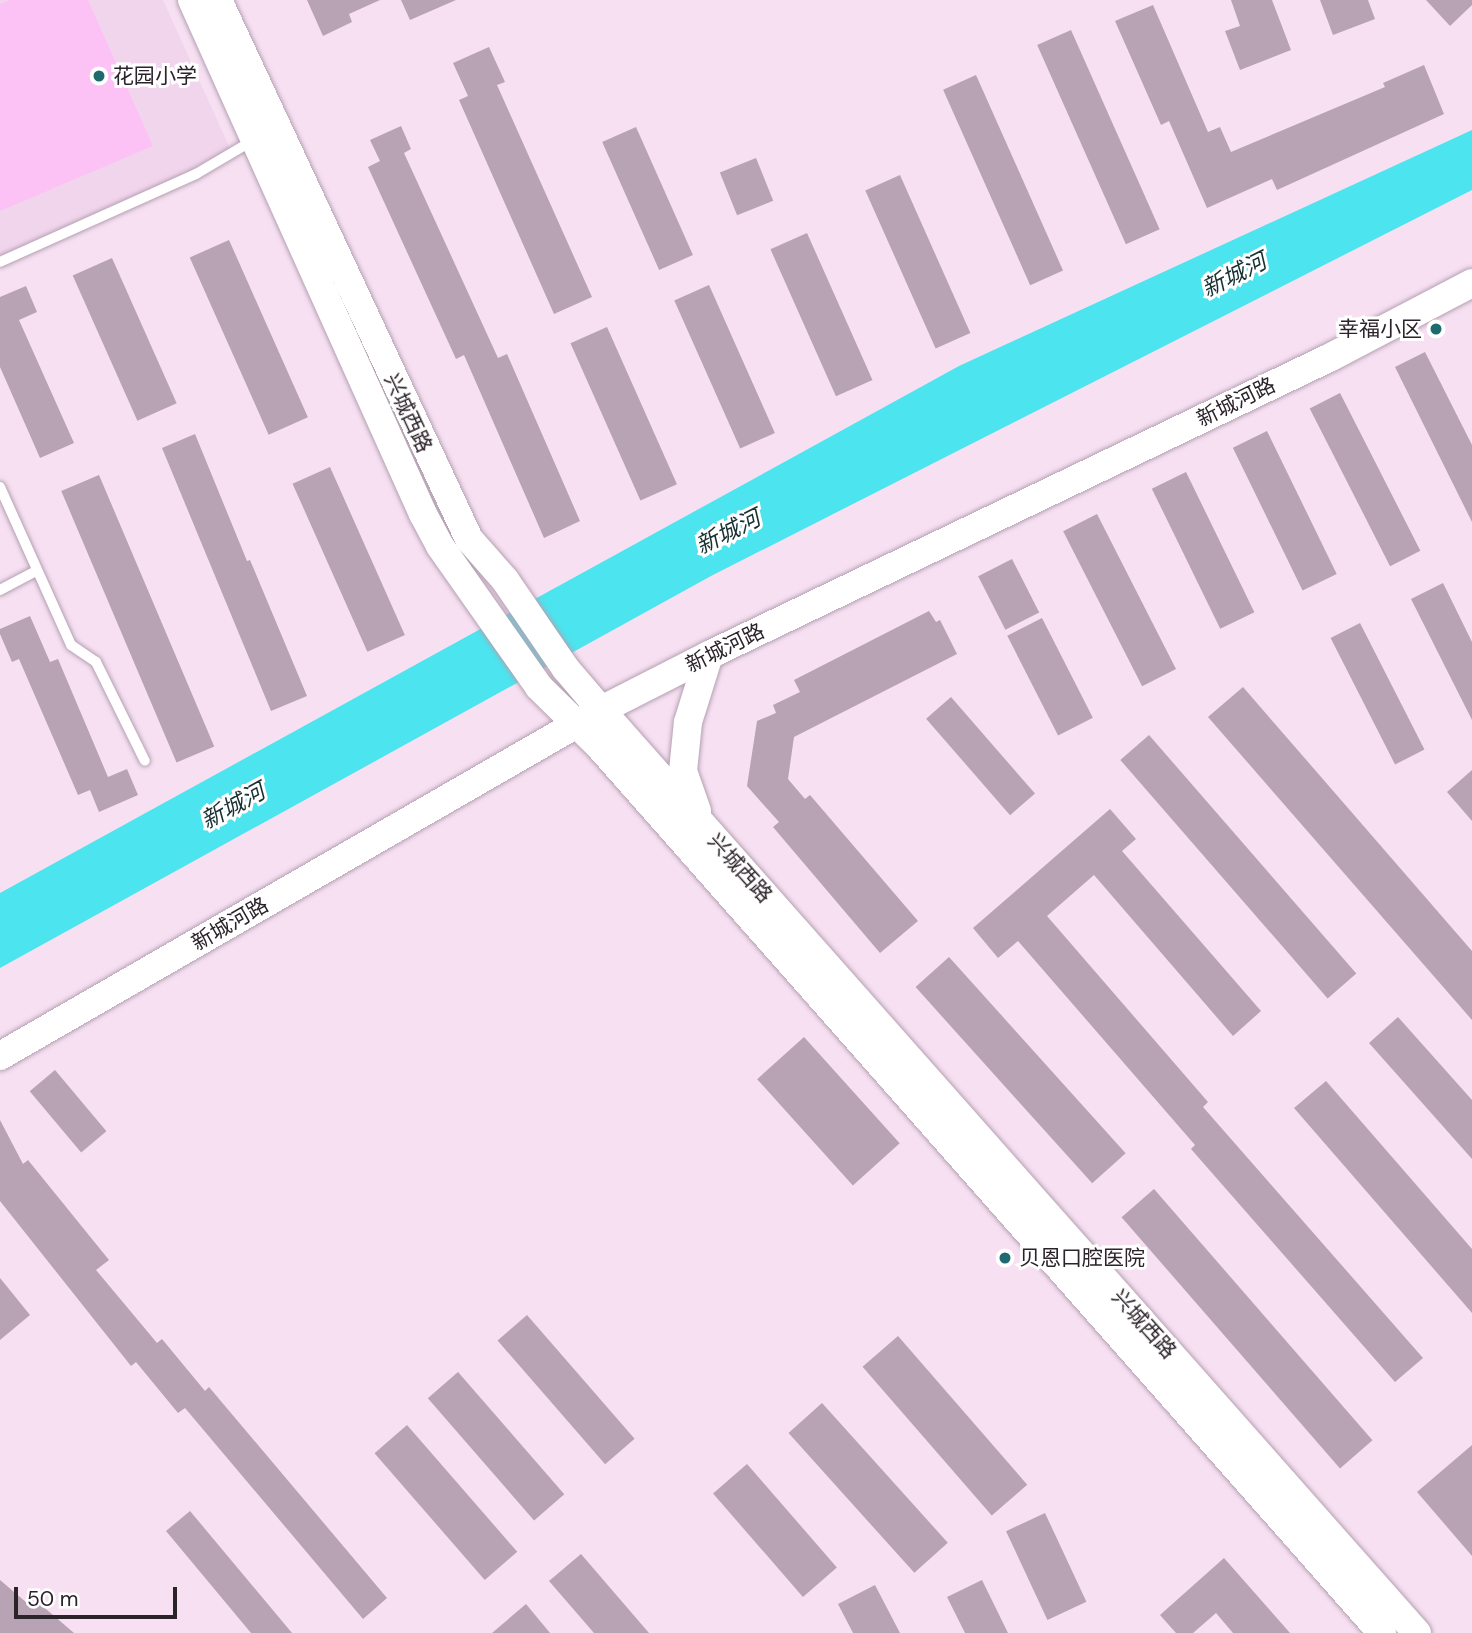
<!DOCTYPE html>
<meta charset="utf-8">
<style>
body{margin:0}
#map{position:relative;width:1472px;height:1633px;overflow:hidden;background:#f6e0f2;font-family:"DM Sans","Noto Sans SC",sans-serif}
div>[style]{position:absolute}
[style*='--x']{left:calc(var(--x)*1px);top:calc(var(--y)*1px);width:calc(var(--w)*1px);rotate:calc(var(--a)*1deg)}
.built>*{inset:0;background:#f1d5ed}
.green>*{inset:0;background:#fdc2f5}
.water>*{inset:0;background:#4ce4ee}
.building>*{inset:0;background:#b7a3b4;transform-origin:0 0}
.roads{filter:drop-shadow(0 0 2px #b5a0b2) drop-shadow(0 0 2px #b5a0b2)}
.service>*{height:10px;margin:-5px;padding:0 5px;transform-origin:5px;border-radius:5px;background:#fff}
.tertiary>*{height:28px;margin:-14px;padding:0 14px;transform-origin:14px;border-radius:14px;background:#fff}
.dots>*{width:19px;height:19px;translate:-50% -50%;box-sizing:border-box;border:4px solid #fff;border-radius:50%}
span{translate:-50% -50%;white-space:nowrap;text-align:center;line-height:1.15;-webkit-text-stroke:6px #fff;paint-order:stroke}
.poi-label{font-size:21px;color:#2b232a}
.left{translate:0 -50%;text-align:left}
.right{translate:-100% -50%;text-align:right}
.street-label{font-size:21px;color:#2b232a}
.water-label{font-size:23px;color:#183032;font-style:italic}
.scale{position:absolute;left:14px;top:1587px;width:163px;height:32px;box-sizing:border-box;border:4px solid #2b232a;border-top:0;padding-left:9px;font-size:21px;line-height:24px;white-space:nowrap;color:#2b232a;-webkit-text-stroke:5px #fff;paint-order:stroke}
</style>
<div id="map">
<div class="built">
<i style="clip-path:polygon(0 0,163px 0,232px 153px,0 259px)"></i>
</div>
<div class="green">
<i style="clip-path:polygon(10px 0,88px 0,153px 146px,0 211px,0 4px)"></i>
</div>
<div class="water">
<i style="clip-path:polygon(1472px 130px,1472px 190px,711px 576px,0 968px,0 893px,959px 366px)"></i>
</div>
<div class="building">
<i style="clip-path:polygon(307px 0,380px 0,349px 14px,352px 22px,323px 36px)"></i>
<i style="clip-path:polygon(401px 0,456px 0,410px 20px)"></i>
<i style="clip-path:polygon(1231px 0,1272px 0,1291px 50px,1240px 70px,1225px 31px,1240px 26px)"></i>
<i style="clip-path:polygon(1320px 0,1368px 0,1375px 19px,1333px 35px)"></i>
<i style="clip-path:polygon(1426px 0,1472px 0,1472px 5px,1450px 26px)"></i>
<i style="clip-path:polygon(1153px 5px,1208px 132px,1220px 127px,1231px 152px,1385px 87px,1383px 83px,1424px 65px,1444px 114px,1277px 190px,1272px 179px,1207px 208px,1169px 121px,1161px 125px,1115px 21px)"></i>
<i style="left:1071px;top:30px;width:218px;height:37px;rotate:66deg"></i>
<i style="clip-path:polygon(489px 47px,505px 82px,497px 85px,592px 297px,554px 314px,459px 100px,468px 96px,453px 63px)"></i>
<i style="left:976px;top:75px;width:214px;height:36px;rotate:66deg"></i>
<i style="clip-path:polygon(401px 126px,411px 149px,404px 153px,498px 358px,507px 354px,580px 521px,544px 538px,464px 355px,456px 359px,368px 167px,380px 161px,370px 140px)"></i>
<i style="left:636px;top:127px;width:140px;height:37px;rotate:66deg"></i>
<i style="left:756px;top:158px;width:46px;height:39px;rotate:68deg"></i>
<i style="left:900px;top:175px;width:173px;height:38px;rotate:66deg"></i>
<i style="left:807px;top:233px;width:161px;height:40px;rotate:66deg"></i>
<i style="left:229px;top:240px;width:194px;height:43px;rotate:66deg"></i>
<i style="left:112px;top:258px;width:159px;height:43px;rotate:66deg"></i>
<i style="left:709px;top:285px;width:162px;height:38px;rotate:66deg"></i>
<i style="clip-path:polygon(26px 286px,37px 312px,19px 320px,74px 443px,40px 458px,0 367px,0 297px)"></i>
<i style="left:607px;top:327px;width:172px;height:40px;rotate:66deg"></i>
<i style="clip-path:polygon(1425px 352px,1472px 445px,1472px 522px,1395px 367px)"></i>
<i style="left:1340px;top:393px;width:177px;height:34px;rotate:63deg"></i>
<i style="left:1267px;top:431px;width:159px;height:38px;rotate:64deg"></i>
<i style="clip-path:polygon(195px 434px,247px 561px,250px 560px,307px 696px,271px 711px,162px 448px)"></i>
<i style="left:330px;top:467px;width:184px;height:41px;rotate:66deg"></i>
<i style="left:1186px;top:472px;width:156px;height:38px;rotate:64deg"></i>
<i style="left:99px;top:475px;width:295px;height:41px;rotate:67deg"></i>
<i style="left:1097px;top:514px;width:174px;height:38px;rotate:63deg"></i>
<i style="left:1012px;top:559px;width:60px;height:38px;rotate:63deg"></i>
<i style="clip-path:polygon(1443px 583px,1472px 642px,1472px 720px,1411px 599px)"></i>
<i style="clip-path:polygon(929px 611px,936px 622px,940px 620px,957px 654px,794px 737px,788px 779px,805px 799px,810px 795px,918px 921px,880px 953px,773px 827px,779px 822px,747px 786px,757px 721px,776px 713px,773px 705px,800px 692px,794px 680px)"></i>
<i style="clip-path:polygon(30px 616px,50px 662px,58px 659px,108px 777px,127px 769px,138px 795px,99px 812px,90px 790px,78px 795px,19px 659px,12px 662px,0 634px,0 629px)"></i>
<i style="left:1042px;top:618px;width:112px;height:39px;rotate:63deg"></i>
<i style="left:1360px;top:623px;width:142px;height:33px;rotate:63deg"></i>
<i style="clip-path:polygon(1243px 687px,1472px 951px,1472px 1020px,1208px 717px)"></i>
<i style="left:951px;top:697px;width:128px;height:33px;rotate:49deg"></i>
<i style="left:1149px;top:735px;width:316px;height:38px;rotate:49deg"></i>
<i style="clip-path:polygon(1472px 770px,1472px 821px,1447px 792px)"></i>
<i style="clip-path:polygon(1110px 809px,1136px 839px,1122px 851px,1261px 1011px,1233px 1036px,1094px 875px,1047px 916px,1208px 1102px,1203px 1107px,1423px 1358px,1395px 1382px,1191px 1149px,1195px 1145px,1018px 941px,998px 958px,973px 928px)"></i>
<i style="left:949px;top:957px;width:264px;height:45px;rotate:48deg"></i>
<i style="clip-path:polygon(1398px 1017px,1472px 1100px,1472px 1159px,1369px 1043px)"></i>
<i style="left:804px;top:1037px;width:143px;height:63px;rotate:48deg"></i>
<i style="left:55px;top:1070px;width:80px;height:33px;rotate:50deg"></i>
<i style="clip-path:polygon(1326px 1081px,1472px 1249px,1472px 1313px,1294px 1108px)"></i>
<i style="clip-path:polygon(0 1120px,23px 1164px,28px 1160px,109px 1260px,96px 1270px,157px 1343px,162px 1339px,205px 1391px,209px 1387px,387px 1598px,363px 1619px,185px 1408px,178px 1413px,136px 1362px,131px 1366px,0 1201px)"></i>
<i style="left:1154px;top:1189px;width:333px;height:43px;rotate:49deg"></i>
<i style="clip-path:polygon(0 1278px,30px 1315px,0 1340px)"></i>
<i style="left:527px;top:1315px;width:164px;height:39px;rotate:49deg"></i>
<i style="left:898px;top:1336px;width:197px;height:47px;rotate:49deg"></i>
<i style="left:458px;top:1372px;width:162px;height:40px;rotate:49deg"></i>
<i style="left:822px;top:1403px;width:188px;height:45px;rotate:48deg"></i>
<i style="left:407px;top:1425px;width:168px;height:43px;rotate:49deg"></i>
<i style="clip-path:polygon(1472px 1445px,1472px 1556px,1417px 1492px)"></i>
<i style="left:747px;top:1464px;width:137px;height:45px;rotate:49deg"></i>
<i style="clip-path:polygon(190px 1511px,292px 1633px,251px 1633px,166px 1531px)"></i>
<i style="left:1045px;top:1513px;width:98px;height:43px;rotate:65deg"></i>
<i style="clip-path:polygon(581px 1554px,649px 1633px,594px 1633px,549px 1581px)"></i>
<i style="clip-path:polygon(1224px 1558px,1290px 1633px,1233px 1633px,1216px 1613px,1193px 1633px,1176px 1633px,1160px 1615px)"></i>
<i style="clip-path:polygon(0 1580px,34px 1609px,39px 1603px,74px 1633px,0 1633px)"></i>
<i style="clip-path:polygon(982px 1580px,1008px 1633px,965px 1633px,947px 1597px)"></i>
<i style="clip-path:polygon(875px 1585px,900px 1633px,853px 1633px,838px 1604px)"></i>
<i style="clip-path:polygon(526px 1604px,550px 1633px,492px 1633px)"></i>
</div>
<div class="roads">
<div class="service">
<i style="--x:0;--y:262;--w:215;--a:-24.2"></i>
<i style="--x:196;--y:174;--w:65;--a:-30.5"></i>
<i style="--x:0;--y:487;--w:173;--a:65.8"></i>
<i style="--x:71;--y:645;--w:30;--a:34"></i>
<i style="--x:96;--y:662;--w:110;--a:63.7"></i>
<i style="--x:0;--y:590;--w:41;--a:-27.8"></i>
</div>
<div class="tertiary">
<i style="--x:192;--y:0;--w:564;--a:65.8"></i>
<i style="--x:423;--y:514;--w:36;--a:62"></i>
<i style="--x:440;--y:546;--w:172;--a:54.9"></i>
<i style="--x:539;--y:687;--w:86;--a:44.5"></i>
<i style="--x:600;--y:747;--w:1182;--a:48.57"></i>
<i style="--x:218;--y:0;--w:595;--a:65.03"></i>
<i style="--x:469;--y:539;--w:55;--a:48.7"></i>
<i style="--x:505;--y:580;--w:108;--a:55.6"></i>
<i style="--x:566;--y:669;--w:54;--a:49.5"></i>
<i style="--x:601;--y:710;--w:1232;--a:48.52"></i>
<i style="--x:697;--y:811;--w:42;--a:-109.3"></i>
<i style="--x:683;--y:771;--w:49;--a:-84.2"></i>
<i style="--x:688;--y:722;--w:70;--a:-72.6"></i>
<i style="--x:0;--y:1056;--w:693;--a:-29.93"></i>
<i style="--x:601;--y:710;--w:121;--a:-27"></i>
<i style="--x:709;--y:655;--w:690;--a:-25.6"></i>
<i style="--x:1331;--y:357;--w:159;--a:-27.7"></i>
</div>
</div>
<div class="dots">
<i style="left:99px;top:76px;background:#1e6a70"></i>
<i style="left:1436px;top:329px;background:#1e6a70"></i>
<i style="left:1005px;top:1258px;background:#1e6a70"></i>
</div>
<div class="poi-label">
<span class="left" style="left:113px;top:76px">花园小学</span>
<span class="right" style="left:1422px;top:329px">幸福小区</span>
<span class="left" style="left:1019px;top:1258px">贝恩口腔医院</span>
</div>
<div class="street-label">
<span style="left:1236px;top:402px;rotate:-26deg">新城河路</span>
<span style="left:408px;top:413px;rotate:65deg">兴城西路</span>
<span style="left:725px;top:648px;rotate:-26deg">新城河路</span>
<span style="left:740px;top:868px;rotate:48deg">兴城西路</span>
<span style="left:230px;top:924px;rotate:-30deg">新城河路</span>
<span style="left:1144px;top:1324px;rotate:48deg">兴城西路</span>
</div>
<div class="water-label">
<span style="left:1234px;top:275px;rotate:-27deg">新城河</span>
<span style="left:728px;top:532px;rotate:-27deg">新城河</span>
<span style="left:233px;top:806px;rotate:-29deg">新城河</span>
</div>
<div class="scale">50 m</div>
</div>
